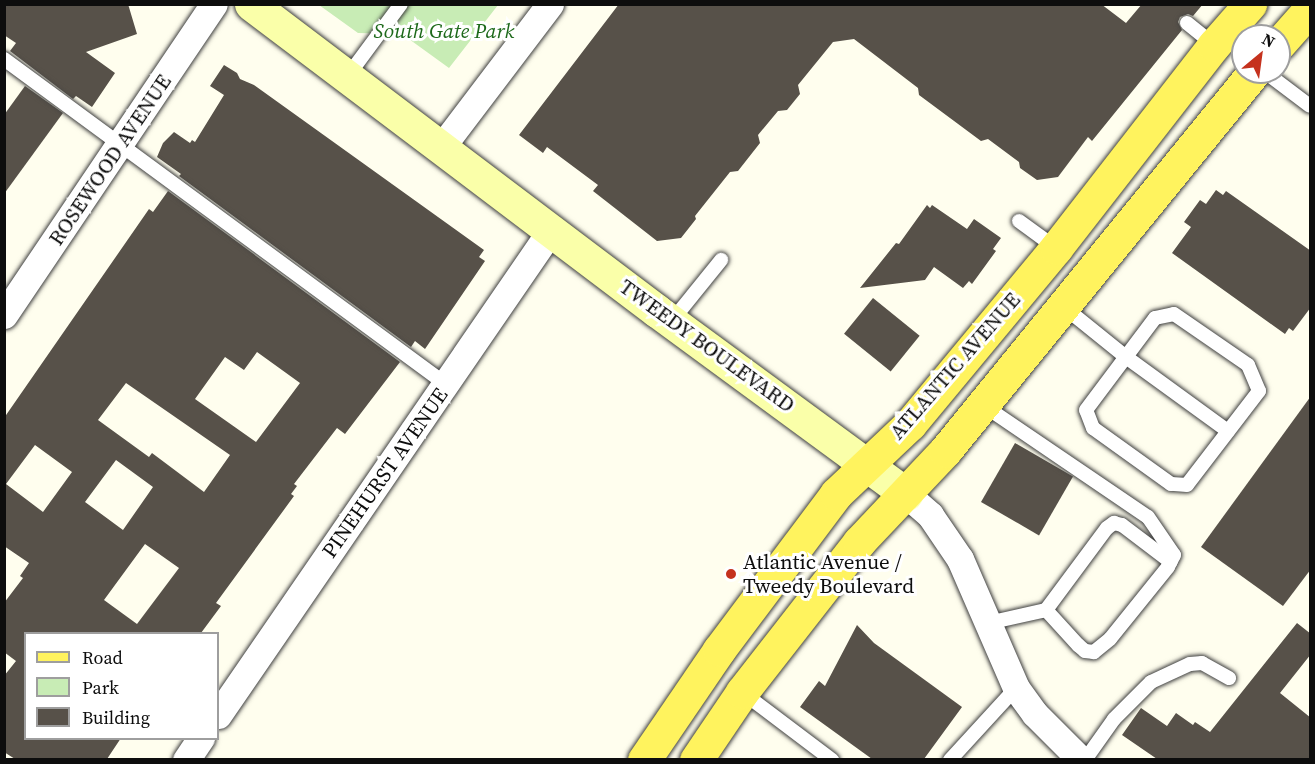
<!DOCTYPE html>
<style>
body{margin:0}
#map{position:relative;width:1315px;height:764px;overflow:hidden;background:#fffeee;font-family:"Source Serif 4",serif}
div>[style]{position:absolute}
[style*='--x']{left:calc(var(--x)*1px);top:calc(var(--y)*1px);width:calc(var(--w)*1px);rotate:calc(var(--a)*1deg)}
.green>*{inset:0;background:#c8ecb5}
.building>*{inset:0;background:#575149;transform-origin:0 0}
.roads{filter:drop-shadow(0 0 2px #404040) drop-shadow(0 0 2px #404040)}
.lane>*{height:14px;margin:-7px;padding:0 7px;transform-origin:7px;border-radius:7px;background:#fff}
.street>*{height:27px;margin:-13.5px;padding:0 13.5px;transform-origin:13.5px;border-radius:13.5px;background:#fff}
.secondary>*{height:33px;margin:-16.5px;padding:0 16.5px;transform-origin:16.5px;border-radius:16.5px;background:#faffa9}
.primary>*{height:33px;margin:-16.5px;padding:0 16.5px;transform-origin:16.5px;border-radius:16.5px;background:#fff35e}
.dots>*{width:16px;height:16px;translate:-50% -50%;box-sizing:border-box;border:3px solid #fff;border-radius:50%}
span{translate:-50% -50%;white-space:nowrap;text-align:center;line-height:1.15;-webkit-text-stroke:6px #fff;paint-order:stroke}
.park-label{font-size:21px;color:#1d691a;font-style:italic}
.street-label{font-size:21px;color:#0d0d0d}
.poi-label{font-size:21px;color:#0d0d0d}
.left{translate:0 -50%;text-align:left}
.frame{position:absolute;inset:0;border:6px solid #0d0d0d;pointer-events:none}
.legend{position:absolute;left:24px;top:632px;width:195px;height:108px;box-sizing:border-box;background:#fff;border:2px solid #9e9e9e;margin:0;padding:8px 10px;list-style:none;font-size:18px;color:#0d0d0d}
.legend li{display:flex;align-items:center;gap:12px;height:30px}
.legend b{width:30px;border:2px solid #9e9e9e}
.north{position:absolute;left:1231px;top:24px;width:60px;height:60px;box-sizing:border-box;background:#fff;border:2px solid #9e9e9e;border-radius:50%;rotate:29deg;font-size:16px;font-weight:700;line-height:24px;text-align:center;color:#0d0d0d}
.north::after{content:'';display:block;margin:auto;width:21px;height:27px;background:#c5321e;clip-path:polygon(50% 0,100% 100%,50% 72%,0 100%)}
</style>
<div id="map">
<div class="green">
<i style="clip-path:polygon(319px 5px,498px 5px,449px 68px,402px 34px,358px 33px)"></i>
</div>
<div class="building">
<i style="clip-path:polygon(4px 4px,128px 4px,137px 34px,86px 52px,115px 73px,92px 107px,76px 96px,73px 99px,10px 51px,16px 43px,4px 35px)"></i>
<i style="clip-path:polygon(619px 4px,1101px 4px,1126px 23px,1142px 4px,1203px 4px,1193px 16px,1188px 14px,1180px 17px,1178px 22px,1182px 30px,1092px 141px,1088px 137px,1058px 177px,1037px 180px,1020px 168px,1019px 162px,988px 139px,981px 141px,919px 95px,918px 88px,854px 39px,833px 42px,798px 85px,800px 94px,787px 110px,778px 111px,758px 135px,760px 143px,738px 171px,730px 172px,695px 216px,696px 219px,681px 238px,657px 241px,593px 191px,598px 185px,547px 147px,543px 153px,519px 135px)"></i>
<i style="clip-path:polygon(224px 65px,237px 73px,240px 79px,254px 85px,484px 250px,479px 257px,485px 261px,425px 349px,415px 341px,411px 347px,179px 176px,181px 174px,157px 157px,163px 143px,174px 132px,190px 143px,192px 140px,195px 142px,224px 95px,210px 86px)"></i>
<i style="clip-path:polygon(25px 86px,63px 113px,4px 194px,4px 115px)"></i>
<i style="clip-path:polygon(1216px 190px,1223px 195px,1226px 191px,1311px 251px,1311px 307px,1293px 331px,1289px 328px,1285px 334px,1172px 253px,1191px 227px,1184px 222px,1200px 200px,1206px 204px)"></i>
<i style="clip-path:polygon(evenodd,168px 191px,400px 362px,345px 434px,337px 428px,294px 484px,297px 486px,291px 494px,294px 496px,216px 603px,221px 606px,201px 633px,26px 633px,26px 738px,121px 738px,107px 759px,15px 759px,4px 752px,4px 676px,16px 661px,4px 652px,4px 603px,23px 578px,20px 576px,29px 563px,4px 546px,4px 418px,149px 209px,153px 212px,168px 191px,257px 352px,300px 383px,256px 442px,195px 399px,225px 357px,244px 370px,257px 352px,168px 191px,126px 383px,230px 455px,204px 492px,152px 453px,149px 457px,98px 420px,126px 383px,168px 191px,35px 445px,72px 472px,43px 512px,6px 484px,35px 445px,168px 191px,116px 460px,153px 487px,123px 530px,85px 502px,116px 460px,168px 191px,145px 544px,179px 568px,137px 624px,104px 600px,145px 544px)"></i>
<i style="clip-path:polygon(927px 205px,930px 208px,932px 205px,967px 229px,974px 219px,1001px 238px,993px 249px,996px 251px,972px 284px,969px 281px,963px 288px,934px 267px,925px 280px,860px 288px,896px 243px,899px 244px)"></i>
<i style="left:873px;top:298px;width:60px;height:46px;rotate:39deg"></i>
<i style="clip-path:polygon(1311px 396px,1311px 569px,1283px 606px,1201px 547px)"></i>
<i style="left:1015px;top:443px;width:67px;height:68px;rotate:30deg"></i>
<i style="clip-path:polygon(1297px 623px,1311px 634px,1311px 654px,1280px 693px,1311px 718px,1311px 759px,1157px 759px,1122px 735px,1141px 708px,1167px 726px,1176px 713px,1193px 725px,1195px 722px,1210px 732px)"></i>
<i style="clip-path:polygon(857px 625px,874px 643px,962px 707px,924px 759px,872px 759px,800px 707px,819px 681px,825px 686px)"></i>
</div>
<div class="roads">
<div class="lane">
<i style="--x:1187;--y:23;--w:35;--a:39"></i>
<i style="--x:4;--y:59;--w:550;--a:36.35"></i>
<i style="--x:1265;--y:72;--w:56;--a:37.1"></i>
<i style="--x:347;--y:77;--w:91;--a:-53.5"></i>
<i style="--x:1019;--y:221;--w:46;--a:36.1"></i>
<i style="--x:1064;--y:307;--w:80;--a:38.9"></i>
<i style="--x:1126;--y:357;--w:126;--a:36"></i>
<i style="--x:1174;--y:314;--w:90;--a:34.6"></i>
<i style="--x:1248;--y:365;--w:28;--a:67"></i>
<i style="--x:1259;--y:391;--w:118;--a:127.5"></i>
<i style="--x:1187;--y:485;--w:16;--a:-176"></i>
<i style="--x:1171;--y:484;--w:96;--a:-144.3"></i>
<i style="--x:1093;--y:428;--w:19;--a:-111"></i>
<i style="--x:1086;--y:410;--w:115;--a:-53.1"></i>
<i style="--x:1155;--y:318;--w:19;--a:-12"></i>
<i style="--x:671;--y:322;--w:80;--a:-51.1"></i>
<i style="--x:983;--y:405;--w:199;--a:34.2"></i>
<i style="--x:1148;--y:517;--w:46;--a:55.6"></i>
<i style="--x:1174;--y:555;--w:13;--a:117"></i>
<i style="--x:1168;--y:567;--w:92;--a:128.9"></i>
<i style="--x:1110;--y:639;--w:21;--a:141"></i>
<i style="--x:1094;--y:652;--w:9;--a:-174"></i>
<i style="--x:1085;--y:651;--w:9;--a:-139"></i>
<i style="--x:1078;--y:645;--w:47;--a:-132.4"></i>
<i style="--x:988;--y:623;--w:59;--a:-12.6"></i>
<i style="--x:1046;--y:610;--w:102;--a:-53.4"></i>
<i style="--x:1107;--y:528;--w:9;--a:-36"></i>
<i style="--x:1114;--y:523;--w:8;--a:14"></i>
<i style="--x:1122;--y:525;--w:61;--a:37.1"></i>
<i style="--x:742;--y:692;--w:113;--a:37.1"></i>
<i style="--x:950;--y:760;--w:98;--a:-47.5"></i>
<i style="--x:1085;--y:760;--w:50;--a:-54.7"></i>
<i style="--x:1114;--y:719;--w:52;--a:-45"></i>
<i style="--x:1151;--y:682;--w:43;--a:-24.8"></i>
<i style="--x:1190;--y:664;--w:12;--a:-5"></i>
<i style="--x:1202;--y:663;--w:31;--a:29"></i>
</div>
<div class="street">
<i style="--x:440;--y:149;--w:182;--a:-52.8"></i>
<i style="--x:4;--y:315;--w:375;--a:-56"></i>
<i style="--x:906;--y:494;--w:32;--a:41"></i>
<i style="--x:930;--y:515;--w:53;--a:55.7"></i>
<i style="--x:960;--y:559;--w:141;--a:66.5"></i>
<i style="--x:1016;--y:688;--w:32;--a:54"></i>
<i style="--x:1035;--y:714;--w:65;--a:45"></i>
<i style="--x:218;--y:715;--w:588;--a:-55.53"></i>
<i style="--x:186;--y:760;--w:27;--a:-56"></i>
</div>
<div class="secondary">
<i style="--x:251;--y:4;--w:509;--a:37.1"></i>
<i style="--x:657;--y:311;--w:309;--a:36.3"></i>
</div>
<div class="primary">
<i style="--x:1279;--y:44;--w:47;--a:-48.5"></i>
<i style="--x:644;--y:760;--w:133;--a:-55.7"></i>
<i style="--x:719;--y:650;--w:195;--a:-53.1"></i>
<i style="--x:836;--y:494;--w:102;--a:-43.4"></i>
<i style="--x:910;--y:424;--w:229;--a:-50.3"></i>
<i style="--x:1056;--y:248;--w:257;--a:-52.1"></i>
<i style="--x:1214;--y:45;--w:55;--a:-48.7"></i>
<i style="--x:696;--y:760;--w:82;--a:-55.9"></i>
<i style="--x:742;--y:692;--w:190;--a:-52"></i>
<i style="--x:859;--y:542;--w:125;--a:-46.6"></i>
<i style="--x:945;--y:451;--w:489;--a:-50.8"></i>
</div>
</div>
<div class="dots">
<i style="left:731px;top:574px;background:#c5321e"></i>
</div>
<div class="park-label">
<span style="left:444px;top:31px">South Gate Park</span>
</div>
<div class="street-label">
<span style="left:110px;top:160px;rotate:-56deg">ROSEWOOD AVENUE</span>
<span style="left:707px;top:346px;rotate:36deg">TWEEDY BOULEVARD</span>
<span style="left:955px;top:366px;rotate:-49deg">ATLANTIC AVENUE</span>
<span style="left:385px;top:473px;rotate:-55deg">PINEHURST AVENUE</span>
</div>
<div class="poi-label">
<span class="left" style="left:743px;top:574px">Atlantic Avenue /<br>Tweedy Boulevard</span>
</div>
<div class="frame"></div>
<ul class="legend">
<li><b style="height:8px;background:#fff35e"></b>Road</li>
<li><b style="height:16px;background:#c8ecb5"></b>Park</li>
<li><b style="height:16px;background:#575149"></b>Building</li>
</ul>
<div class="north">N</div>
</div>
